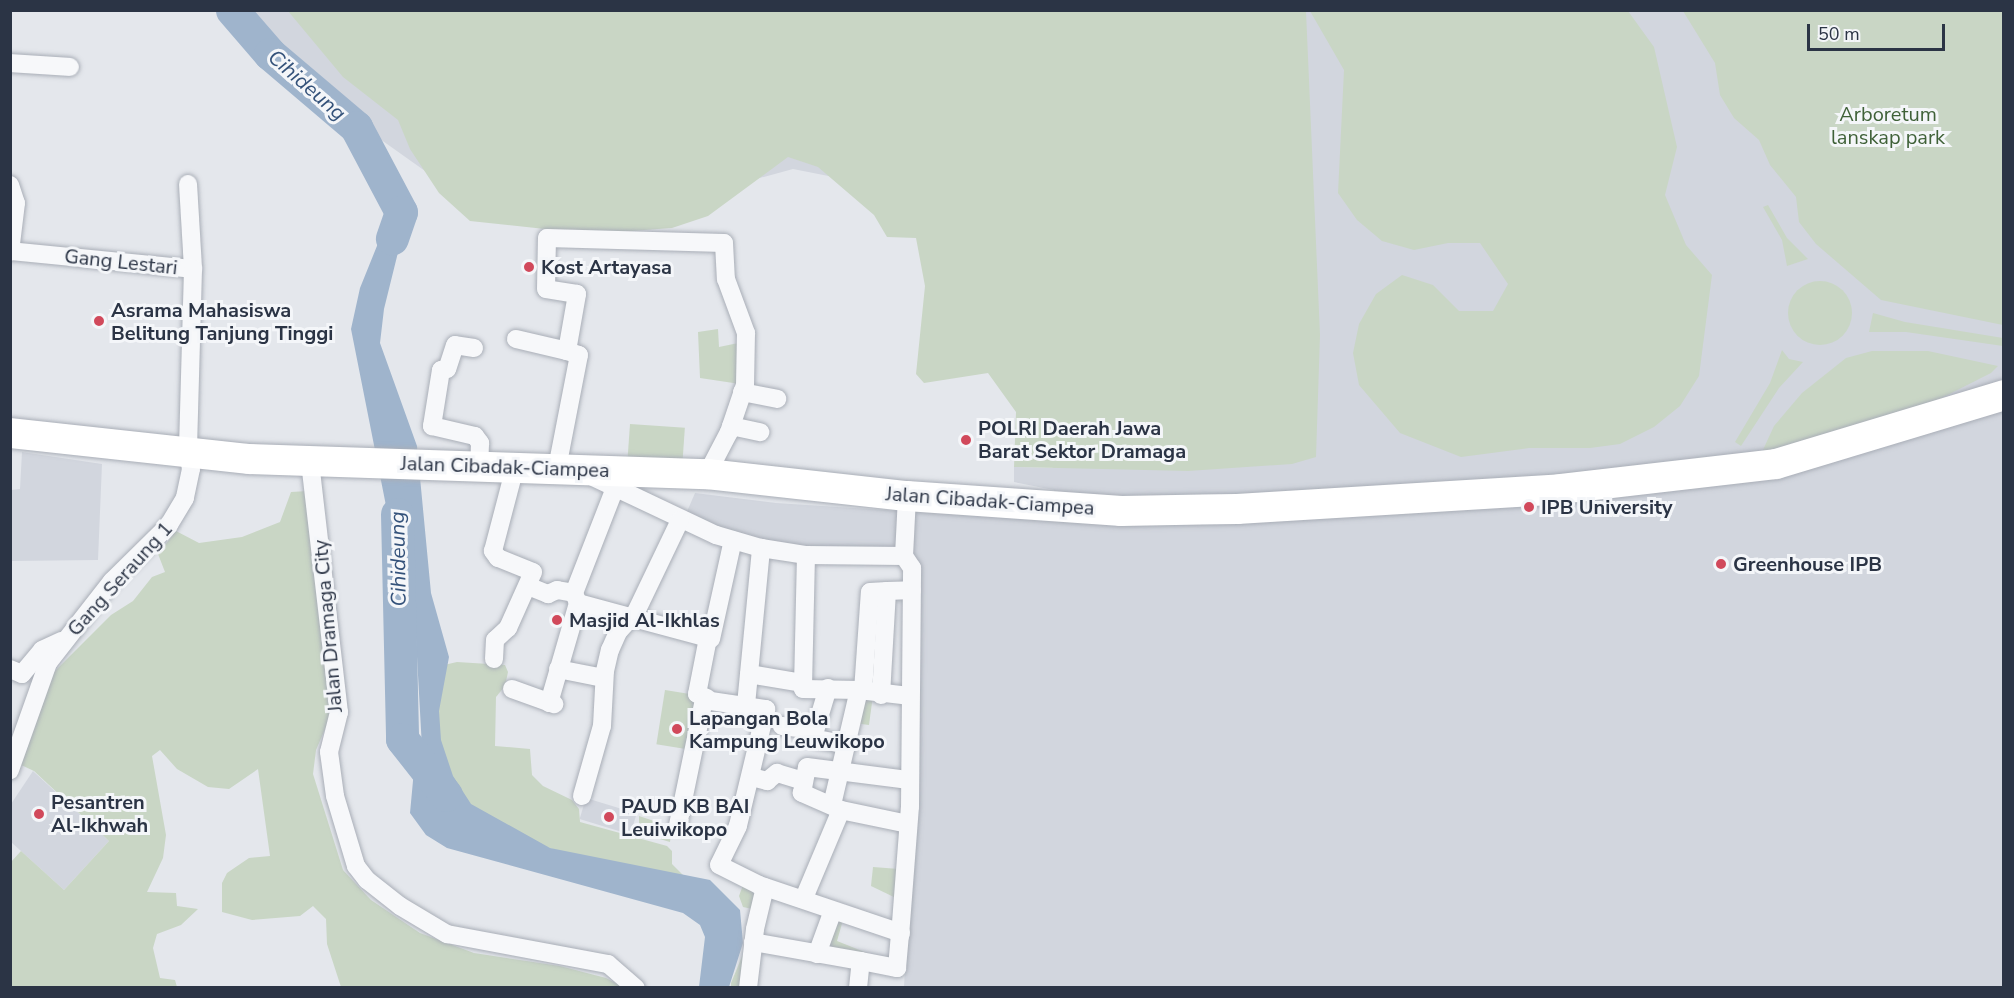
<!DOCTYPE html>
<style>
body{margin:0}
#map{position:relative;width:2014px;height:998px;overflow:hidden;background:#e4e7ec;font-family:"Nunito Sans",sans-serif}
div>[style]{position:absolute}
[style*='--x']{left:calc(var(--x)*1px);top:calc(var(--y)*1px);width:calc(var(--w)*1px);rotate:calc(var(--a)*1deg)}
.built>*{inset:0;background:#d2d6de;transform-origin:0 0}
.green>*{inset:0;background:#c9d6c5;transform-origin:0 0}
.round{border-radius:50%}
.water>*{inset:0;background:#9fb4cc}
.river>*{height:33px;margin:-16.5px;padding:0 16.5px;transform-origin:16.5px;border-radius:16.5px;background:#9fb4cc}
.roads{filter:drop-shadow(0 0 2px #a9aeb7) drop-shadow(0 0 2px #a9aeb7)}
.minor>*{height:18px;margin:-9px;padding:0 9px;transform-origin:9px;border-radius:9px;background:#f7f8fa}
.trunk>*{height:30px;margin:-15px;padding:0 15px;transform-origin:15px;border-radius:15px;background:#fff}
.dots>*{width:16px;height:16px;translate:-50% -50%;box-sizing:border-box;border:3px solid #f4f6f9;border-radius:50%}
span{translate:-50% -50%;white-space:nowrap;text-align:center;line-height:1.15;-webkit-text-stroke:6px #f4f6f9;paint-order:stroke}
.park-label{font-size:20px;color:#3f6138}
.street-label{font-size:20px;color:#2b3445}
.poi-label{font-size:20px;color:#2b3445;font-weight:700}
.left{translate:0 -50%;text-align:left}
.water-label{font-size:21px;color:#34527a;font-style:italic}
.frame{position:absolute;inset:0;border:12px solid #2b3445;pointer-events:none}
.scale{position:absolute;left:1807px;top:24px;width:138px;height:27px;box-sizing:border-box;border:3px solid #2b3445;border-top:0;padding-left:8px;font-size:18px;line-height:21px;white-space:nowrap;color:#2b3445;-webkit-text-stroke:4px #f4f6f9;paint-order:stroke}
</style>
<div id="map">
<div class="built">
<i style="clip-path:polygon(243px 11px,2003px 11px,2003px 987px,904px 987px,909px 894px,911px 545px,891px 551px,766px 546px,686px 514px,695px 493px,776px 503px,1055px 521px,1054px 490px,1014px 482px,1014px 467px,1053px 468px,936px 234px,869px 184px,793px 169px,564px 231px,449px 188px,287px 73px)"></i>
<i style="clip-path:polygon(22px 452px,102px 464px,98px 560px,11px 561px,11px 490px,20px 489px)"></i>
<i style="clip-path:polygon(33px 771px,109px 841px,64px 890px,11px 842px,11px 804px)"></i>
<i style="left:586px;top:798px;width:53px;height:22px;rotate:17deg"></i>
</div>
<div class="green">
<i style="clip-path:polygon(288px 11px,1306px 11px,1320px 335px,1316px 457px,1292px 464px,1188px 471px,1014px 467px,1016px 412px,988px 373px,924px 383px,916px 374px,925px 286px,916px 238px,887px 237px,874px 215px,818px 167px,788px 157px,708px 216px,672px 228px,591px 234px,470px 221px,439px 193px,410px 149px,398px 120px,343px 77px)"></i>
<i style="clip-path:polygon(1310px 11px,1628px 11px,1654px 47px,1677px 147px,1665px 195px,1686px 245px,1712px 275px,1699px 376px,1680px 406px,1654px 427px,1620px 444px,1590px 448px,1529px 448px,1461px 457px,1400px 433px,1359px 385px,1353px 353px,1359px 324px,1376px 294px,1402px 275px,1433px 285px,1459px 311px,1493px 311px,1508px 284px,1480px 243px,1448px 243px,1414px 250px,1382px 241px,1357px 220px,1338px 193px,1344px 70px)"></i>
<i style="clip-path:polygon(1683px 11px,2003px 11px,2003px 325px,1881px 300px,1816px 244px,1799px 222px,1796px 197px,1770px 165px,1759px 140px,1734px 118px,1720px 95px,1715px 63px)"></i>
<i style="clip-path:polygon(1768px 205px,1787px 238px,1808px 259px,1787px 266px,1782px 240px,1763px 207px)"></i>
<i class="round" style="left:1788px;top:281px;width:64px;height:64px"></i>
<i style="clip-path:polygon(1873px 313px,1905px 322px,2003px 338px,2003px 346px,1906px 332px,1869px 332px)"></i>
<i style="clip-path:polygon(718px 329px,719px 347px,743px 342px,740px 384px,700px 378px,698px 332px)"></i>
<i style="clip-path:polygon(1782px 350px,1789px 359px,1803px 362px,1779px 388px,1741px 446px,1735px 442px,1770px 383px)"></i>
<i style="clip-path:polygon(1872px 351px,1928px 351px,1998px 366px,1991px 373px,1910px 414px,1762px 452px,1774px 426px,1802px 393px,1846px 358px)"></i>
<i style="left:630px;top:424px;width:55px;height:33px;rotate:4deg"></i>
<i style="clip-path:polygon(308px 491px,330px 705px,329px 720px,316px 750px,313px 774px,343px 870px,371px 900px,420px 933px,474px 953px,560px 966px,606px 978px,623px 987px,341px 987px,327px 944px,326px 919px,313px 906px,300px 916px,252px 920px,222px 912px,222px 883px,227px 873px,249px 858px,270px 856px,258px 769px,229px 789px,208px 787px,177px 769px,160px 750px,152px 756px,166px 835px,163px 858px,147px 892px,176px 893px,177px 906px,198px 909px,181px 925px,157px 934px,153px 948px,160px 978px,175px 980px,177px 987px,11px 988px,11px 862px,21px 851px,64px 890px,109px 841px,34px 771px,19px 764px,53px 673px,111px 615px,133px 601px,152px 577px,165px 572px,158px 554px,176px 531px,199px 543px,242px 537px,280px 522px,291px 492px)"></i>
<i style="clip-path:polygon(457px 662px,505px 665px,508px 672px,505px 686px,496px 697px,495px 746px,530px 749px,532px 775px,543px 786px,572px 800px,579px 809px,580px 822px,667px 846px,672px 851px,672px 864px,683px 875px,669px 882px,475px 827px,433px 739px,444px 665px)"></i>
<i style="left:665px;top:690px;width:36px;height:55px;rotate:9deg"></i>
<i style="clip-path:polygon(860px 694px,873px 695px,869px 725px,854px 723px)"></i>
<i style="clip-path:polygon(639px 816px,672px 827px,670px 842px,639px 833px)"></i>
<i style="clip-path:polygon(873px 867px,899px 869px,898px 899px,871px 886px)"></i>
<i style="clip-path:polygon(743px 885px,755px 892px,757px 910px,743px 907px,739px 896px)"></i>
<i style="clip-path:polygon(843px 920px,837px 941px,877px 957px,826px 946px,832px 921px)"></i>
<i style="clip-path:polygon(743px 954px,753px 987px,731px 988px,731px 983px)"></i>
</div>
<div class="water">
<i style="clip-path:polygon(403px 193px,408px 212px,384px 309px,380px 343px,417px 446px,431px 593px,449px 657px,439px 711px,441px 740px,453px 776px,471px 804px,550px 848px,710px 880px,740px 910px,743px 943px,729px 987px,699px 987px,705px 937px,700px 925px,683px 913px,447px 848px,426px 835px,410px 813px,414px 770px,422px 748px,414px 602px,405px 590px,393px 541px,351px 329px,360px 288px,383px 231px,385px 200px)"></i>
</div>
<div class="river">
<i style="--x:232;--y:10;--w:58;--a:49.2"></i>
<i style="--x:270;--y:54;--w:113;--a:40.3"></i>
<i style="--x:356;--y:127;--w:96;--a:62.1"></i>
<i style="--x:401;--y:212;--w:28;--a:109"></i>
<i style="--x:397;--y:514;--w:225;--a:88.7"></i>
<i style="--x:402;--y:739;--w:71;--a:51.8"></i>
</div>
<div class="roads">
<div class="minor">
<i style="--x:10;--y:63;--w:60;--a:3.8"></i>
<i style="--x:188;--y:184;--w:85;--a:86.6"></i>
<i style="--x:10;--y:185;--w:19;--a:72"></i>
<i style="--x:16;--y:203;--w:49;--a:97"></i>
<i style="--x:10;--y:251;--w:184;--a:5.6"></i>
<i style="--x:193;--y:269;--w:183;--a:91.6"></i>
<i style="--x:188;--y:452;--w:17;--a:80"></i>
<i style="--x:191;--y:469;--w:30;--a:102"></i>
<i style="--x:185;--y:498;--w:31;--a:121"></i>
<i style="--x:169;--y:525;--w:80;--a:135.5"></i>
<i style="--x:112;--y:581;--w:104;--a:128"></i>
<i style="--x:48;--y:663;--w:114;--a:109.6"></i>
<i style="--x:516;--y:339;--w:52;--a:13.2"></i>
<i style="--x:474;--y:348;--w:19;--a:-171"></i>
<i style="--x:455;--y:345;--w:25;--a:108"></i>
<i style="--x:447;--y:369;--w:6;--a:171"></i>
<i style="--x:441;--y:370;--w:57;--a:99.1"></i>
<i style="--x:432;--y:426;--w:44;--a:13.1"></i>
<i style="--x:475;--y:436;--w:9;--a:54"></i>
<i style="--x:480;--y:443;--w:23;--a:92"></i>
<i style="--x:742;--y:392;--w:36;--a:11"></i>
<i style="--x:731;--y:426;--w:30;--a:12"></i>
<i style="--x:310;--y:462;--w:252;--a:83.4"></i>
<i style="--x:339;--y:712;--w:41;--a:104"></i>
<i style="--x:329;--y:752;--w:44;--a:82.2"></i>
<i style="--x:335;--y:796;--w:73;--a:73.3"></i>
<i style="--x:356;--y:866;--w:18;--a:52"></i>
<i style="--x:367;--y:880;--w:42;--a:38.2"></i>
<i style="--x:400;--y:906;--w:55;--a:30.8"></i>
<i style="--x:447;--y:934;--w:164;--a:10.6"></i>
<i style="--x:608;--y:964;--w:37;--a:41"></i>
<i style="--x:557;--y:468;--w:115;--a:-79"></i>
<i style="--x:579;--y:355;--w:13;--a:-162"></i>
<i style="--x:567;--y:351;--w:58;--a:-80"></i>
<i style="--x:577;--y:294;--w:31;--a:-171"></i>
<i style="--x:546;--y:289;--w:51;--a:-88.9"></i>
<i style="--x:547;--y:238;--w:177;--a:1.6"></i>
<i style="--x:724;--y:243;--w:36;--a:87"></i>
<i style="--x:726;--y:279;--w:58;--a:69.7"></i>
<i style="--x:746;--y:333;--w:52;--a:91.1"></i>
<i style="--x:745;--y:385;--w:50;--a:108.8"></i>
<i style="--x:729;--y:432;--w:47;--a:117.6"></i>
<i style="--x:589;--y:475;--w:140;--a:25.3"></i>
<i style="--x:716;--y:535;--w:47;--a:16.1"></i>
<i style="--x:761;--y:548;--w:46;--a:8.8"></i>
<i style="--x:806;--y:555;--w:98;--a:0.6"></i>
<i style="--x:904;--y:556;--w:60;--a:-87.1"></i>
<i style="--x:806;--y:555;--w:134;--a:91.3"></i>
<i style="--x:803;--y:689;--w:56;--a:1"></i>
<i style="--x:528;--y:586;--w:22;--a:22"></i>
<i style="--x:548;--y:594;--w:10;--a:-24"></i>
<i style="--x:557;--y:590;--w:17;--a:10"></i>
<i style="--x:578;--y:603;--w:135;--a:15.1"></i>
<i style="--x:708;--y:638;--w:57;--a:101.1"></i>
<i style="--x:697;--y:694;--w:11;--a:22"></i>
<i style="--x:711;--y:639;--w:101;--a:-77.5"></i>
<i style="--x:494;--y:659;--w:19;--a:-87"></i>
<i style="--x:495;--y:640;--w:18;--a:-43"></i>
<i style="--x:508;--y:628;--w:61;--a:-65.9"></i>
<i style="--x:533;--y:572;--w:38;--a:-158"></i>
<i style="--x:498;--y:558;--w:9;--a:-126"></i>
<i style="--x:493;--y:551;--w:87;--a:-75.3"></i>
<i style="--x:10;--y:669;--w:13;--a:23"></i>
<i style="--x:22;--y:674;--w:31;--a:-50"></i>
<i style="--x:42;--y:650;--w:21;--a:-25"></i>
<i style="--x:558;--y:669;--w:47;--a:11.1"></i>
<i style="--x:749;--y:674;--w:55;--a:9.5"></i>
<i style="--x:512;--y:689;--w:45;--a:19.7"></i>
<i style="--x:863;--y:691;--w:99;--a:-86"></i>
<i style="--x:870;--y:592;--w:17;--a:-3"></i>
<i style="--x:881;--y:695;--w:104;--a:-86.7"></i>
<i style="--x:887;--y:591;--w:25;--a:-2"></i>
<i style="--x:549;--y:703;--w:104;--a:-73.8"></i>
<i style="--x:578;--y:603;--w:11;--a:-112"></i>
<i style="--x:574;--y:593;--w:113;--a:-68.7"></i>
<i style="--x:746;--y:705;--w:158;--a:-84.5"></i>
<i style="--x:782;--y:726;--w:31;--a:7"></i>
<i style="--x:813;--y:730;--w:10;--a:66"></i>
<i style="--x:817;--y:739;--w:31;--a:11"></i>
<i style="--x:815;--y:731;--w:45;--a:-73.2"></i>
<i style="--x:752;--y:777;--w:16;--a:15"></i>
<i style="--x:767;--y:781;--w:13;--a:-39"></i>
<i style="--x:777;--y:773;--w:28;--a:17"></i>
<i style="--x:582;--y:796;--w:73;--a:-74.1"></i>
<i style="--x:602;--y:726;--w:55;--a:-86.9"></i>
<i style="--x:605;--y:671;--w:22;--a:-77"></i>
<i style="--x:610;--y:650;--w:20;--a:-66"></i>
<i style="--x:618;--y:632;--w:27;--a:-48"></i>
<i style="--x:636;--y:612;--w:102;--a:-64.4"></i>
<i style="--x:832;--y:805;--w:118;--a:-76.8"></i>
<i style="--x:859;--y:690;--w:50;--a:6.8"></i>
<i style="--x:908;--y:824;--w:68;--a:-168.2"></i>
<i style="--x:841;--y:810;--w:43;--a:-156.4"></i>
<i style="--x:802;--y:793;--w:26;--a:-79"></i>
<i style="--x:807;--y:767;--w:103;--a:7.3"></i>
<i style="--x:678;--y:825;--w:128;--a:-78.3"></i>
<i style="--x:704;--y:700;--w:63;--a:8.3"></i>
<i style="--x:766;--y:709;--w:120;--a:103.5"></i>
<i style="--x:738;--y:826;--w:43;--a:116"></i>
<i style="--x:719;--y:865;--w:45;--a:26.6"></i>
<i style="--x:759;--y:885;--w:150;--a:18.7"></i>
<i style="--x:804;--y:898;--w:95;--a:-67.2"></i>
<i style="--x:753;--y:942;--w:110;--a:10"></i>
<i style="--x:817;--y:954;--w:40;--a:-69.8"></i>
<i style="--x:748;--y:988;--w:59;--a:-83.2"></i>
<i style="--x:755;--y:929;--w:43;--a:-76.6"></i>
<i style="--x:858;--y:988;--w:27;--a:-84"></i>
<i style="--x:861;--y:961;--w:37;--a:11"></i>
<i style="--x:897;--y:968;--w:32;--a:-85"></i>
<i style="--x:900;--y:936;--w:129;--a:-85.6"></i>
<i style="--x:910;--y:807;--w:239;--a:-89.5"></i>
<i style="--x:912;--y:568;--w:14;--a:-124"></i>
</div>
<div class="trunk">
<i style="--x:10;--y:433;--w:240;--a:6.2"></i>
<i style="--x:249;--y:459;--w:458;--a:1.9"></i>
<i style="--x:707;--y:474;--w:201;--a:6.3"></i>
<i style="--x:907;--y:496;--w:215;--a:4"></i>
<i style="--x:1121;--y:511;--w:116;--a:-1"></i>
<i style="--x:1237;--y:509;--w:325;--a:-3.5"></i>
<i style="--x:1561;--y:489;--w:216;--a:-6.6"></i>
<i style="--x:1776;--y:464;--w:238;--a:-16.8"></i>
</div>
</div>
<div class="dots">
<i style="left:529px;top:267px;background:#d1495b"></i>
<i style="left:99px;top:321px;background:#d1495b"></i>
<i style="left:966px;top:440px;background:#d1495b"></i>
<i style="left:1529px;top:507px;background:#d1495b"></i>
<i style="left:1721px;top:564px;background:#d1495b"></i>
<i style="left:557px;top:620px;background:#d1495b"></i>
<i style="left:677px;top:729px;background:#d1495b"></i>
<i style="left:39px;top:814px;background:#d1495b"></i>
<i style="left:609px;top:817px;background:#d1495b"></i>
</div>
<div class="park-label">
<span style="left:1888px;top:126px">Arboretum<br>lanskap park</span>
</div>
<div class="street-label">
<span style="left:121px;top:262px;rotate:6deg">Gang Lestari</span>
<span style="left:505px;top:467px;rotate:2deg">Jalan Cibadak-Ciampea</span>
<span style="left:990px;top:501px;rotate:4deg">Jalan Cibadak-Ciampea</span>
<span style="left:120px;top:579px;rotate:-48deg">Gang Seraung 1</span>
<span style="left:328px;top:626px;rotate:-95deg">Jalan Dramaga City</span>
</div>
<div class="poi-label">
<span class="left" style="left:541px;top:267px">Kost Artayasa</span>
<span class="left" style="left:111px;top:322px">Asrama Mahasiswa<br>Belitung Tanjung Tinggi</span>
<span class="left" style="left:978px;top:440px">POLRI Daerah Jawa<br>Barat Sektor Dramaga</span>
<span class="left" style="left:1541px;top:507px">IPB University</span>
<span class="left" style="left:1733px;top:564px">Greenhouse IPB</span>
<span class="left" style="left:569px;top:620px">Masjid Al-Ikhlas</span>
<span class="left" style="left:689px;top:730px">Lapangan Bola<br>Kampung Leuwikopo</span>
<span class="left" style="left:51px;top:814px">Pesantren<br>Al-Ikhwah</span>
<span class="left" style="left:621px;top:818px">PAUD KB BAI<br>Leuiwikopo</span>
</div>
<div class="water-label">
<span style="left:307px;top:85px;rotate:41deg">Cihideung</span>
<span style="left:398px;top:559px;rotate:-91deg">Cihideung</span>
</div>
<div class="frame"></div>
<div class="scale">50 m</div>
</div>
